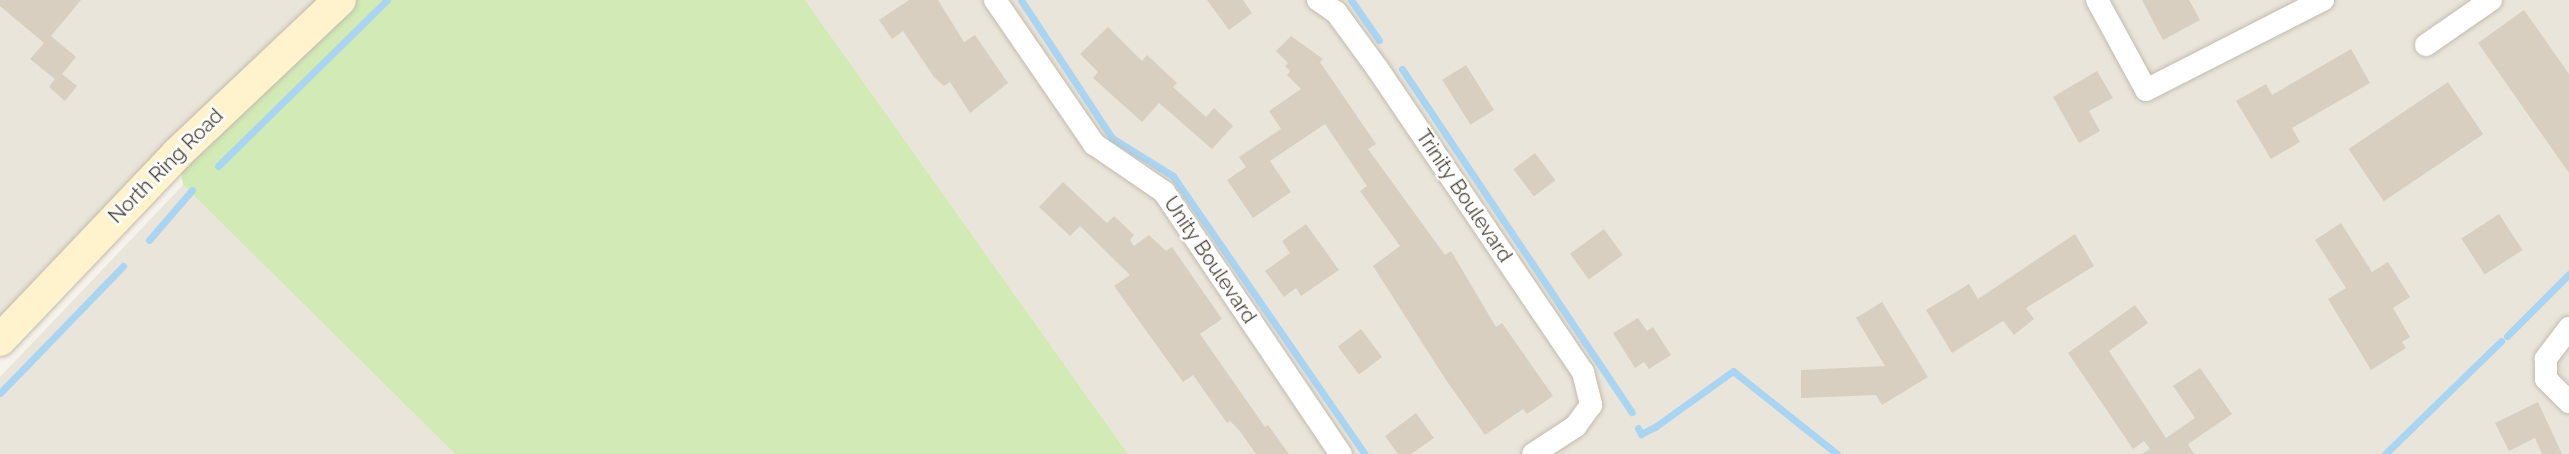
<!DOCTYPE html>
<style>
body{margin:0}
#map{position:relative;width:2569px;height:454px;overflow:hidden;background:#f6f3ec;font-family:Raleway,sans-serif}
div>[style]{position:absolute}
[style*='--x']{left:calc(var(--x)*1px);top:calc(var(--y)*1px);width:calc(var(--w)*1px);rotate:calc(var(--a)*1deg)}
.residential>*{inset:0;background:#eae5da}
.green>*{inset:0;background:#d2eab5}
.stream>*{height:7px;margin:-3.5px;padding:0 3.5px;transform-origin:3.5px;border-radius:3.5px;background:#a9d4f2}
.building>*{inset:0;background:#d8cfc1;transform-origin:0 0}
.roads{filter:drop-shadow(0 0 2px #c2bbae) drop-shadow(0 0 2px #c2bbae)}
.minor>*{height:22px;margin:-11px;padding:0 11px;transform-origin:11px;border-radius:11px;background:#fff}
.secondary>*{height:32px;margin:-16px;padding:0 16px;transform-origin:16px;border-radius:16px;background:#fff3cd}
span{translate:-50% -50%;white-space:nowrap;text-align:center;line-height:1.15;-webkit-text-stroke:5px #fff;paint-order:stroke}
.street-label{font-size:20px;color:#4b4439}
</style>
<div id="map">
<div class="residential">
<i style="clip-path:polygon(0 0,340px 0,0 340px)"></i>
<i style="clip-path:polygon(805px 0,2569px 0,2569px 454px,1128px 454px)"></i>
<i style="clip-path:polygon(183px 185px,455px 454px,0 454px,0 377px)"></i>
</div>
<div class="green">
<i style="clip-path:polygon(340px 0,805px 0,1128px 454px,455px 454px,183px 185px,178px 153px)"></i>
</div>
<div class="stream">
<i style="--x:1021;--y:0;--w:165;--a:56.6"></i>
<i style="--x:1112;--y:138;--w:72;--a:31.9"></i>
<i style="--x:1173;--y:176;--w:338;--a:55.4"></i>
<i style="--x:1351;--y:0;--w:49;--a:55"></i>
<i style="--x:1402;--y:69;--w:413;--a:56.2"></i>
<i style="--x:218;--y:166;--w:237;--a:-44.5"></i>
<i style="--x:149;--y:240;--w:66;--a:-49.3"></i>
<i style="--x:2507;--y:336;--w:88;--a:-45"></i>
<i style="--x:0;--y:393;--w:177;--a:-45.9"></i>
<i style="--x:1638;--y:428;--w:7;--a:63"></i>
<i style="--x:1641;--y:434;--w:16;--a:-27"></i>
<i style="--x:1655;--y:427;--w:96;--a:-35.7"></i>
<i style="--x:1733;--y:371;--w:133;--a:38.6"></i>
<i style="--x:2385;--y:454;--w:162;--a:-44.2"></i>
</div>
<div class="building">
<i style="clip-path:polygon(0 0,81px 0,51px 36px,76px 57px,62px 74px,77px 86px,65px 101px,49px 87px,55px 79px,30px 59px,44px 43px,0 6px)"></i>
<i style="clip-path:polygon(909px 0,938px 0,964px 42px,975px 35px,1008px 83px,970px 113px,950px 82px,944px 86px,934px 77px,903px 31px,892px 39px,879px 20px)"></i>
<i style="clip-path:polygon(1207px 0,1243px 0,1252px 13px,1229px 30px)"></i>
<i style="clip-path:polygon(2142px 0,2189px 0,2200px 20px,2163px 40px)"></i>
<i style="clip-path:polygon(2524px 10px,2569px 74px,2569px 173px,2478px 43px)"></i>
<i style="clip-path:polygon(1108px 27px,1142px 61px,1147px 55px,1177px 83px,1173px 87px,1206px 117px,1214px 108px,1233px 126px,1212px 149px,1159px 103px,1142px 122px,1093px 78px,1098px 72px,1080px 54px)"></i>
<i style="clip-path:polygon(1291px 36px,1323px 59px,1320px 62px,1376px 144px,1368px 149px,1445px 255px,1451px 251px,1496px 327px,1502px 323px,1553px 396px,1527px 414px,1523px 409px,1485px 435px,1446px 380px,1373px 266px,1400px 246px,1360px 191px,1367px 186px,1325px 124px,1270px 161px,1291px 192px,1253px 218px,1227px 180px,1246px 167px,1239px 157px,1281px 129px,1269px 111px,1301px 89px,1287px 75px,1290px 71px,1285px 66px,1288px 63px,1276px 51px)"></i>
<i style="clip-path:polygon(2351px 49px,2370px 83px,2292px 128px,2300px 142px,2271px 159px,2236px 101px,2266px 84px,2272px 95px)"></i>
<i style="left:1466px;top:65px;width:53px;height:28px;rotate:58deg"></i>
<i style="clip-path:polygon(2097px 71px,2113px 98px,2089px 111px,2100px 131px,2079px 143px,2053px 97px)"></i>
<i style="left:2448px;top:82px;width:63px;height:120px;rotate:56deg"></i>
<i style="left:1535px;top:153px;width:34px;height:27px;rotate:53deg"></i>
<i style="clip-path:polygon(1063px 182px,1107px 223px,1114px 216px,1134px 235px,1130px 240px,1134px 246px,1149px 235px,1166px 251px,1172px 247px,1222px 319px,1200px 334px,1265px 427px,1268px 425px,1289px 454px,1256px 454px,1239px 430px,1230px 421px,1227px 423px,1193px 375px,1183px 382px,1114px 286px,1130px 275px,1080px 226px,1070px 236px,1039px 207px)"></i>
<i style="left:2499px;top:214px;width:43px;height:45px;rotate:57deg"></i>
<i style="clip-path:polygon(2341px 223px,2372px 272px,2388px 262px,2410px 297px,2393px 308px,2410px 337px,2402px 342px,2406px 348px,2371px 370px,2328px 299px,2346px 288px,2315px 240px)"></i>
<i style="clip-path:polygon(1306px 224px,1339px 270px,1301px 296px,1296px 288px,1284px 297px,1265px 271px,1290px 253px,1282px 241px)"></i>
<i style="left:1604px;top:229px;width:32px;height:42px;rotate:54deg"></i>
<i style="clip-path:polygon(2075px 234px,2094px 266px,2026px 308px,2034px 319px,2014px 335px,2003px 321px,1952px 353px,1926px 310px,1969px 284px,1978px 299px)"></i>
<i style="clip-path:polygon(1882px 302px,1928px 377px,1882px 405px,1876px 395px,1801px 398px,1801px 370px,1885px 366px,1856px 318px)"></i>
<i style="clip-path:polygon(2135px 305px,2148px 323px,2109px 351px,2166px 438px,2195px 418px,2173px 386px,2200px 368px,2232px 414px,2188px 444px,2194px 454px,2142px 454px,2150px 449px,2144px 441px,2133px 449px,2068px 353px)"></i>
<i style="clip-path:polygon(1638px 318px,1647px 331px,1653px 327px,1671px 355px,1649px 369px,1644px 362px,1635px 368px,1613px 333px)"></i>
<i style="left:1361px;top:329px;width:35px;height:29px;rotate:53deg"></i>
<i style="clip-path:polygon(2538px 402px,2562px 454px,2542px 454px,2535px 438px,2509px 451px,2495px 423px)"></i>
<i style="clip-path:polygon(1416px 413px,1434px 438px,1411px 454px,1398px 454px,1385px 436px)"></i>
</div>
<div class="roads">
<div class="minor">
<i style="--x:995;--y:0;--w:175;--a:55.5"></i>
<i style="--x:1094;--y:144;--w:85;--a:34.4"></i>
<i style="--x:1164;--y:192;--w:316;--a:56"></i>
<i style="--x:1318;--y:0;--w:22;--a:34"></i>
<i style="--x:1336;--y:12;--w:69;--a:53.8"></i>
<i style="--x:1377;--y:68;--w:367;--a:55.9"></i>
<i style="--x:1583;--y:372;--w:34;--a:76"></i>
<i style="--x:1591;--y:405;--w:26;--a:126"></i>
<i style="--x:1576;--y:426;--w:51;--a:146.9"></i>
<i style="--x:2097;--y:0;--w:102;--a:61.4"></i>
<i style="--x:2146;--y:90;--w:199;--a:-27"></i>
<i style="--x:2426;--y:45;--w:79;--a:-34.7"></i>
<i style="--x:2569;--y:328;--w:39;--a:127"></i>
<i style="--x:2546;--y:359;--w:20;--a:90"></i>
<i style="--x:2546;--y:379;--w:33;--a:45"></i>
</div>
<div class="secondary">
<i style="--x:0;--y:340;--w:258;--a:-46.4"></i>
<i style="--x:178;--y:153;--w:223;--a:-43.4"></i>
</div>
</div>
<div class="street-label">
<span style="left:166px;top:166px;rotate:-45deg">North Ring Road</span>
<span style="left:1464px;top:196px;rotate:56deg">Trinity Boulevard</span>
<span style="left:1210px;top:260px;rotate:56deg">Unity Boulevard</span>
</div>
</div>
